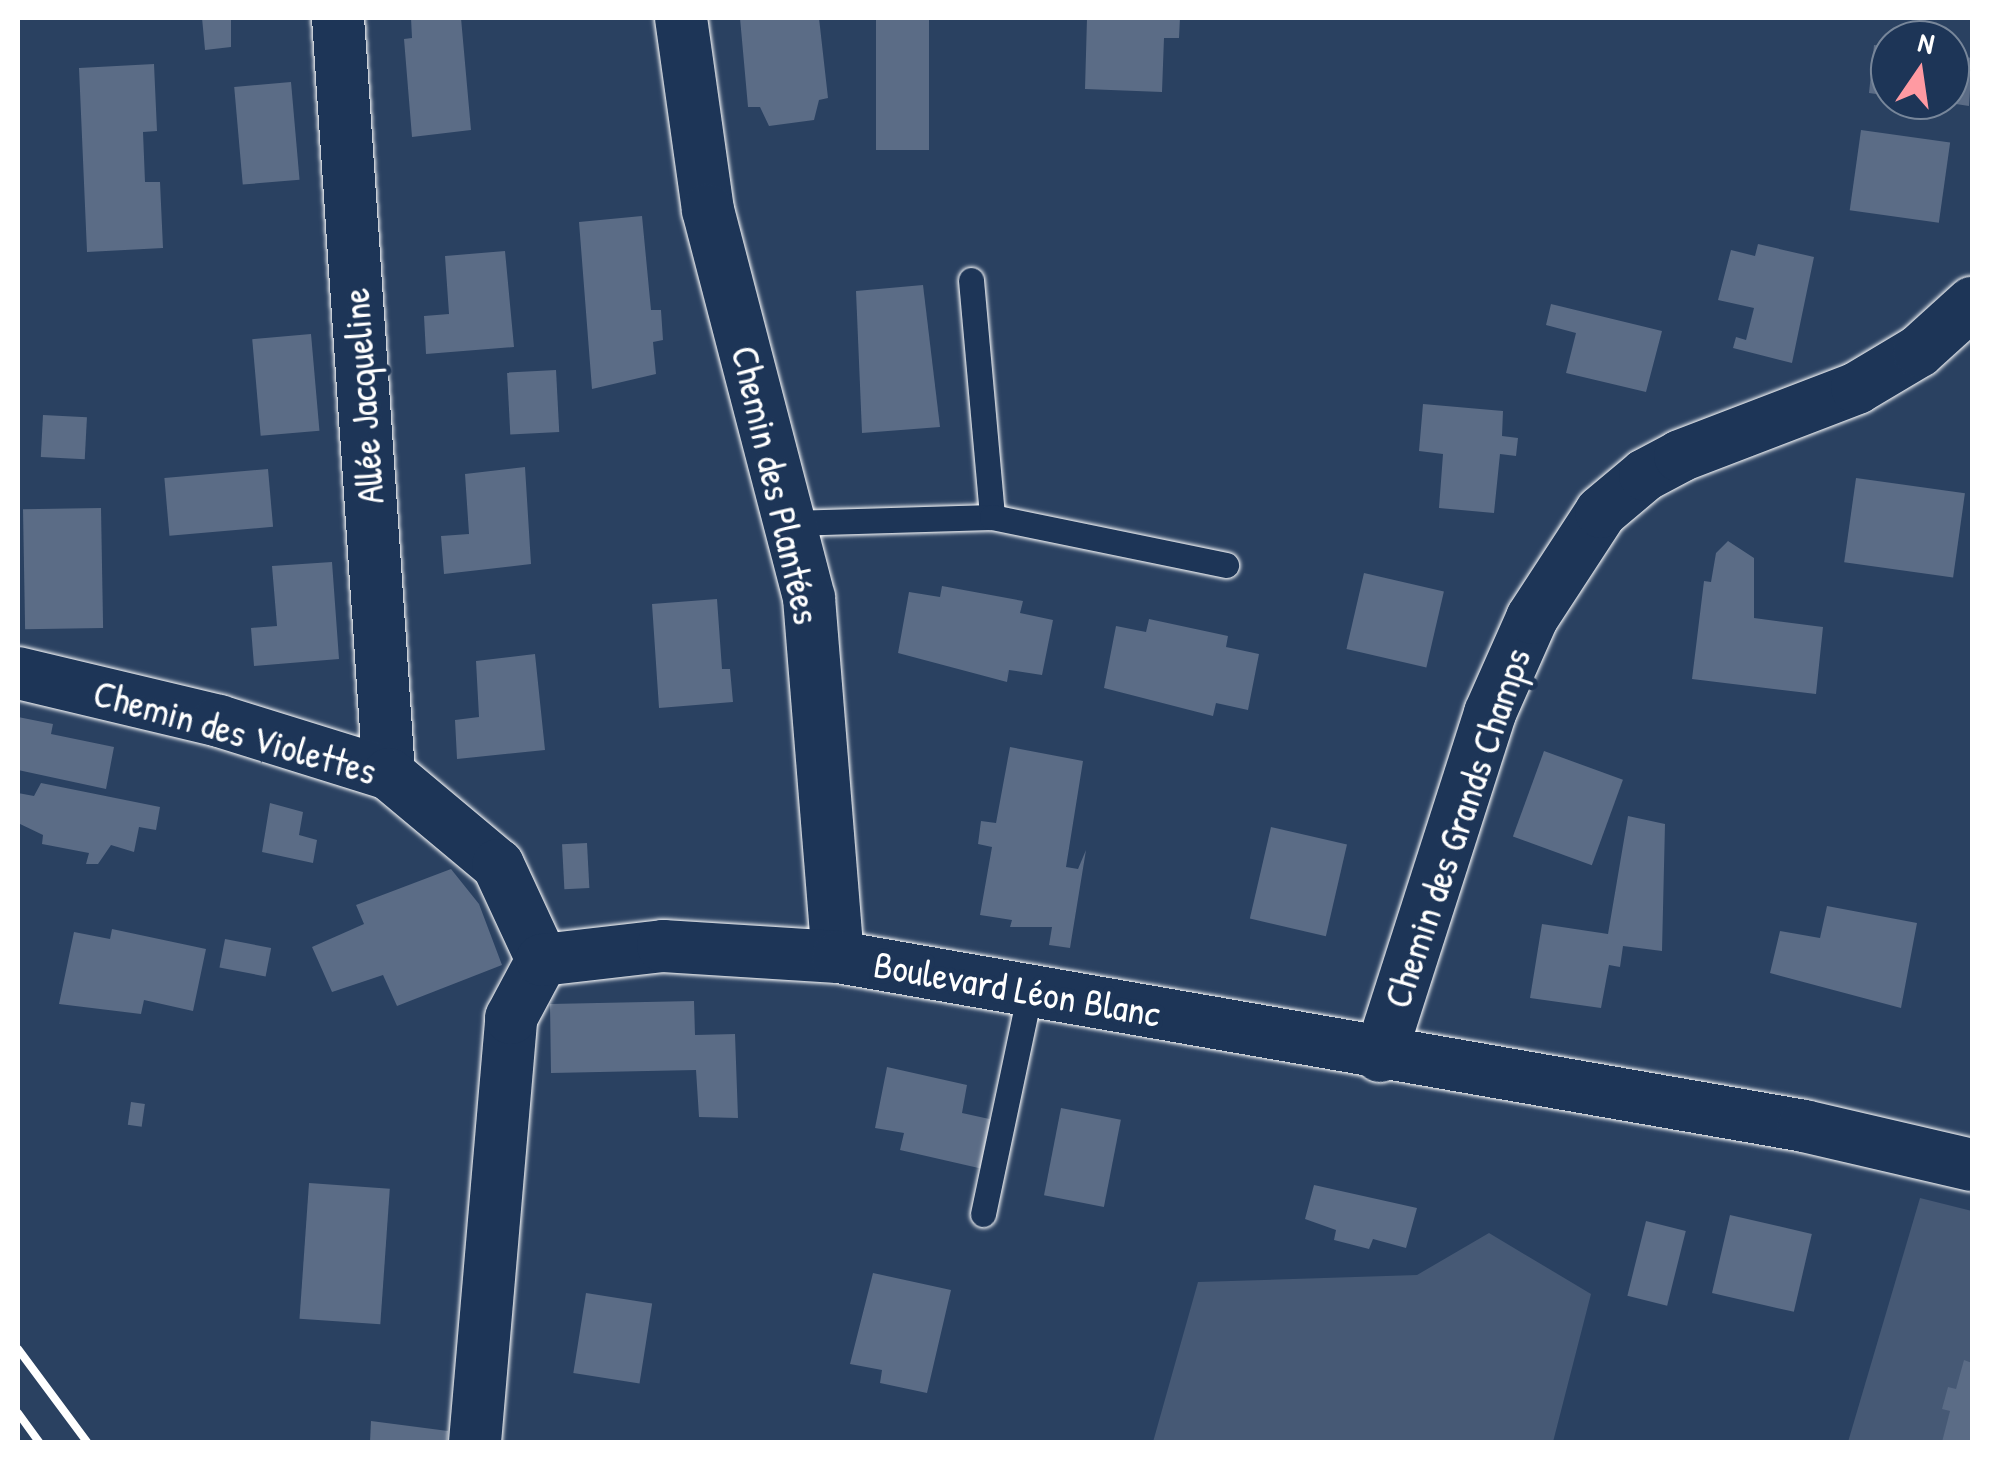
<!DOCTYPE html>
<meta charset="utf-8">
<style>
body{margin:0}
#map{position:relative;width:1990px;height:1460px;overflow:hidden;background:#2a4161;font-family:"Patrick Hand",sans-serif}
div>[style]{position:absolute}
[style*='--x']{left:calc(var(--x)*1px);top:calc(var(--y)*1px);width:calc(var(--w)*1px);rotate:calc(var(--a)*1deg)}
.green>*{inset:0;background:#465975}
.building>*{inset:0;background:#5b6c86;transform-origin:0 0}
.roads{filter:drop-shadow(0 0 2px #fff) drop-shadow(0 0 2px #fff)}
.service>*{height:25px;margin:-12.5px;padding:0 12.5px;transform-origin:12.5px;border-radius:12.5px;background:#1d3557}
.minor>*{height:52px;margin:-26px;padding:0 26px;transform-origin:26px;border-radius:26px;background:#1d3557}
.rail>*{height:8px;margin:-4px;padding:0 4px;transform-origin:4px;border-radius:4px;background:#fff}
span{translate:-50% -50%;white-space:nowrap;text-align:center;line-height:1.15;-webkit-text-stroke:10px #1d3557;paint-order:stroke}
.street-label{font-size:38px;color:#fff}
.frame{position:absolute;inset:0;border:20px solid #fff;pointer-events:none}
.north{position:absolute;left:1870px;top:20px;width:100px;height:100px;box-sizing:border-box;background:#1d3557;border:2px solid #77869a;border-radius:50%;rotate:13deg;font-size:28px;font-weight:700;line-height:40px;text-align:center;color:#fff}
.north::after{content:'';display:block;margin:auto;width:35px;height:45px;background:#ff9aa2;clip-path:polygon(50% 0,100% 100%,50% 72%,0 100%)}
</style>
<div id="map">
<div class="green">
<i style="clip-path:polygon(1920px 1198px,1972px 1211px,1972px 1442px,1848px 1442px)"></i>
<i style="clip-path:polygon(1489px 1233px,1591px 1294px,1553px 1442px,1153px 1442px,1198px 1282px,1417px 1275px)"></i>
</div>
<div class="building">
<i style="clip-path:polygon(202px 18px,231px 18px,231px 47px,205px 50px)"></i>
<i style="clip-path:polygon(411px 18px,461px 18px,471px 130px,412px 137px,404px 39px,412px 38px)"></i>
<i style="clip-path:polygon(740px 18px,819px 18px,828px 98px,819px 100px,814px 120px,769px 126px,760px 107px,748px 107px)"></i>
<i style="left:876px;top:18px;width:53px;height:132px"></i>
<i style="clip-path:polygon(1087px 18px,1180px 18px,1179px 38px,1164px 38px,1162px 92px,1085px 89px)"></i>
<i style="clip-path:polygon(1874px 45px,1890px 47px,1890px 96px,1869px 93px)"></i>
<i style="clip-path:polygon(1950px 55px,1972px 58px,1969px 106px,1943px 102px,1950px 100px)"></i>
<i style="clip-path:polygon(154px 64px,157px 131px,143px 132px,145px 182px,160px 182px,163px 248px,87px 252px,79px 68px)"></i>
<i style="left:291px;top:82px;width:98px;height:57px;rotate:85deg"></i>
<i style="left:1861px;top:130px;width:90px;height:81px;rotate:8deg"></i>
<i style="clip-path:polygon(642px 216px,651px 310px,661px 310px,663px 340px,653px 342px,656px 374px,592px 389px,579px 222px)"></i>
<i style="clip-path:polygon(1758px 244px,1814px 257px,1792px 363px,1733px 348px,1736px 337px,1746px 340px,1754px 308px,1718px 300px,1731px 250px,1755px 256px)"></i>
<i style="clip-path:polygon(505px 251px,514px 347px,426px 354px,424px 316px,449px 314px,445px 256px)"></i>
<i style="clip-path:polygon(923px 285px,940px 427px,862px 433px,856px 291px)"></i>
<i style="clip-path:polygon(1551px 304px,1662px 331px,1646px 392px,1566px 373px,1576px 333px,1546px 325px)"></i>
<i style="left:311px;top:334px;width:97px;height:59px;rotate:85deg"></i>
<i style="left:556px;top:370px;width:62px;height:49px;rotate:87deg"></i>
<i style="clip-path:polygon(1423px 404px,1503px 411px,1502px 436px,1518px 438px,1516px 456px,1500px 454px,1494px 513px,1439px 508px,1443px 454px,1419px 451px)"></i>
<i style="left:43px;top:415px;width:44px;height:42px;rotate:3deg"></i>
<i style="clip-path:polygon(525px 467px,531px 564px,444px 574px,441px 536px,469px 534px,465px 474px)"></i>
<i style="left:268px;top:469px;width:58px;height:104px;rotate:85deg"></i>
<i style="left:1856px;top:478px;width:110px;height:85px;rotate:8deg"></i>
<i style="left:101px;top:508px;width:120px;height:78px;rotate:89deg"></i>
<i style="clip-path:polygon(1728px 541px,1754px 558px,1754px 618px,1823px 627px,1816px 694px,1692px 679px,1704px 581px,1711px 582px,1716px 553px)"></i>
<i style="clip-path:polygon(332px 562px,339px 659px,254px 666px,251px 628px,277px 626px,272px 566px)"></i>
<i style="left:1364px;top:573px;width:82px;height:78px;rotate:13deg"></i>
<i style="clip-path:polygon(942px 586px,1023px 601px,1020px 613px,1053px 620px,1042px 675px,1009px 670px,1007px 682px,898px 653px,909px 592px,940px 597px)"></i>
<i style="clip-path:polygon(717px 599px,722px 669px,730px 669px,733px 702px,659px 708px,652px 604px)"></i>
<i style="clip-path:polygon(1149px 619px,1228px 636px,1226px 647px,1259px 654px,1248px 710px,1216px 703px,1213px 716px,1104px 688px,1116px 626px,1146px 632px)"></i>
<i style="clip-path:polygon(535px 654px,545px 750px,457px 759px,455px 720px,479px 717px,476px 661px)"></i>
<i style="clip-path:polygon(18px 717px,53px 724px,51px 734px,114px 747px,106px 789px,18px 770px)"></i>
<i style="clip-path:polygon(1010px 747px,1083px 761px,1066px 867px,1078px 869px,1086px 850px,1070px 948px,1049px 945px,1052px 927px,1010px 927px,1012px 920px,980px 915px,992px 847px,978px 844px,981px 821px,996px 823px)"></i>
<i style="left:1544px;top:751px;width:84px;height:91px;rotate:20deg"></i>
<i style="clip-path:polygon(41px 783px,160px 807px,156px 830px,139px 827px,134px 852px,111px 845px,98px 864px,86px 864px,89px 853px,42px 844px,43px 835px,18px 823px,18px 793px,34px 796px)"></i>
<i style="clip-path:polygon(270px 803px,303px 812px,299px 835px,317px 840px,313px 863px,262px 852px)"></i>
<i style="clip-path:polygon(1628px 816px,1665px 824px,1662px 951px,1623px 946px,1620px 967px,1609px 965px,1601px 1008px,1530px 998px,1542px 924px,1608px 934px)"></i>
<i style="left:1271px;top:827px;width:78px;height:94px;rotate:13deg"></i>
<i style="left:587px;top:843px;width:45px;height:25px;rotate:87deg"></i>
<i style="clip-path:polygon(451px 869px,479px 904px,502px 965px,397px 1006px,383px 975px,332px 992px,312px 947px,364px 924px,356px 905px)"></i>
<i style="clip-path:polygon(1827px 906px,1917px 923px,1901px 1008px,1770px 973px,1780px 931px,1820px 938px)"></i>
<i style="clip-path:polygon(112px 929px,206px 949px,193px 1011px,144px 1000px,141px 1014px,59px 1004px,74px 932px,110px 939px)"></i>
<i style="left:225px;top:939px;width:47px;height:29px;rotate:11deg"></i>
<i style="clip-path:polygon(694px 1001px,695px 1035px,735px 1034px,738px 1118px,699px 1117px,696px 1070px,551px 1073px,550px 1004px)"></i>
<i style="clip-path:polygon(887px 1067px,967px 1085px,962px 1113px,994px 1120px,983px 1169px,900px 1150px,904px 1133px,875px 1128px)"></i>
<i style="left:131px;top:1102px;width:14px;height:23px;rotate:8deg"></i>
<i style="left:1061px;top:1108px;width:61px;height:89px;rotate:11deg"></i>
<i style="left:309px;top:1183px;width:81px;height:136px;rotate:4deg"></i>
<i style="clip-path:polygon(1314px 1185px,1417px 1208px,1406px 1248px,1373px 1239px,1369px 1249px,1334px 1240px,1336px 1230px,1305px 1219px)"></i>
<i style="left:1730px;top:1215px;width:84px;height:80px;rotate:13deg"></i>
<i style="left:1646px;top:1221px;width:41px;height:77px;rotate:14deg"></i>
<i style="clip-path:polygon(873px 1273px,951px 1290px,927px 1393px,880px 1383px,882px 1370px,850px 1364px)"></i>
<i style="left:586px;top:1293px;width:67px;height:81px;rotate:9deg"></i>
<i style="clip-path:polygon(1964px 1360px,1972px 1363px,1972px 1442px,1942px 1442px,1950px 1411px,1942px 1409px,1948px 1387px,1956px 1389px)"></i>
<i style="clip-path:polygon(371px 1421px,448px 1431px,447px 1442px,370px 1442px)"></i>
</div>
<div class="roads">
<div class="service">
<i style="--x:971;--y:280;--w:238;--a:84.9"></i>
<i style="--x:790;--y:523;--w:202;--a:-1.7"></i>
<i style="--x:992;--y:517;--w:239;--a:11.6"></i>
<i style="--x:983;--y:1214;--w:228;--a:-78.1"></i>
</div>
<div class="minor">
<i style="--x:338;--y:18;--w:758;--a:86.14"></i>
<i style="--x:681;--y:18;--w:194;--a:82"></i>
<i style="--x:708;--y:210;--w:401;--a:75.4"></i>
<i style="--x:809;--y:598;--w:360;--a:85.4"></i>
<i style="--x:18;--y:673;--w:207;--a:13.4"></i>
<i style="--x:219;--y:721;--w:178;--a:17.3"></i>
<i style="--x:389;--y:774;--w:142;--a:39.9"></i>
<i style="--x:498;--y:865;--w:105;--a:65.1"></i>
<i style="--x:1380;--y:1056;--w:360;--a:-72.2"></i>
<i style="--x:1490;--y:713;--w:104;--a:-66.1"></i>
<i style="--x:1532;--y:618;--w:126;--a:-56.9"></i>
<i style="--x:1601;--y:512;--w:57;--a:-40.1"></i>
<i style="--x:1645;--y:475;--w:40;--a:-28"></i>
<i style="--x:1680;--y:456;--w:190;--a:-21"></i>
<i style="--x:1857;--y:388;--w:72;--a:-30.8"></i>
<i style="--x:1919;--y:351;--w:72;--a:-42.2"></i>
<i style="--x:475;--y:1442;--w:426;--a:-85.1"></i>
<i style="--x:511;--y:1018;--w:66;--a:-61.9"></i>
<i style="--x:542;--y:960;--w:122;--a:-6.6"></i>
<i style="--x:663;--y:946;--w:175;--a:3.6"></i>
<i style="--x:838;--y:957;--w:981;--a:9.92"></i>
<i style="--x:1804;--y:1126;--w:172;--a:13.1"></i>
</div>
</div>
<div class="rail">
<i style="--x:18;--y:1349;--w:116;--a:53.4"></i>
<i style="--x:18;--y:1413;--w:36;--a:54"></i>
</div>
<div class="street-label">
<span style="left:363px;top:396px;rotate:-94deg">Allée Jacqueline</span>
<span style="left:776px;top:485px;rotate:77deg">Chemin des Plantées</span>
<span style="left:235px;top:732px;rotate:16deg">Chemin des Violettes</span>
<span style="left:1457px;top:828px;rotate:-71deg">Chemin des Grands Champs</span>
<span style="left:1017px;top:989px;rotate:10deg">Boulevard Léon Blanc</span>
</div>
<div class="frame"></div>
<div class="north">N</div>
</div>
